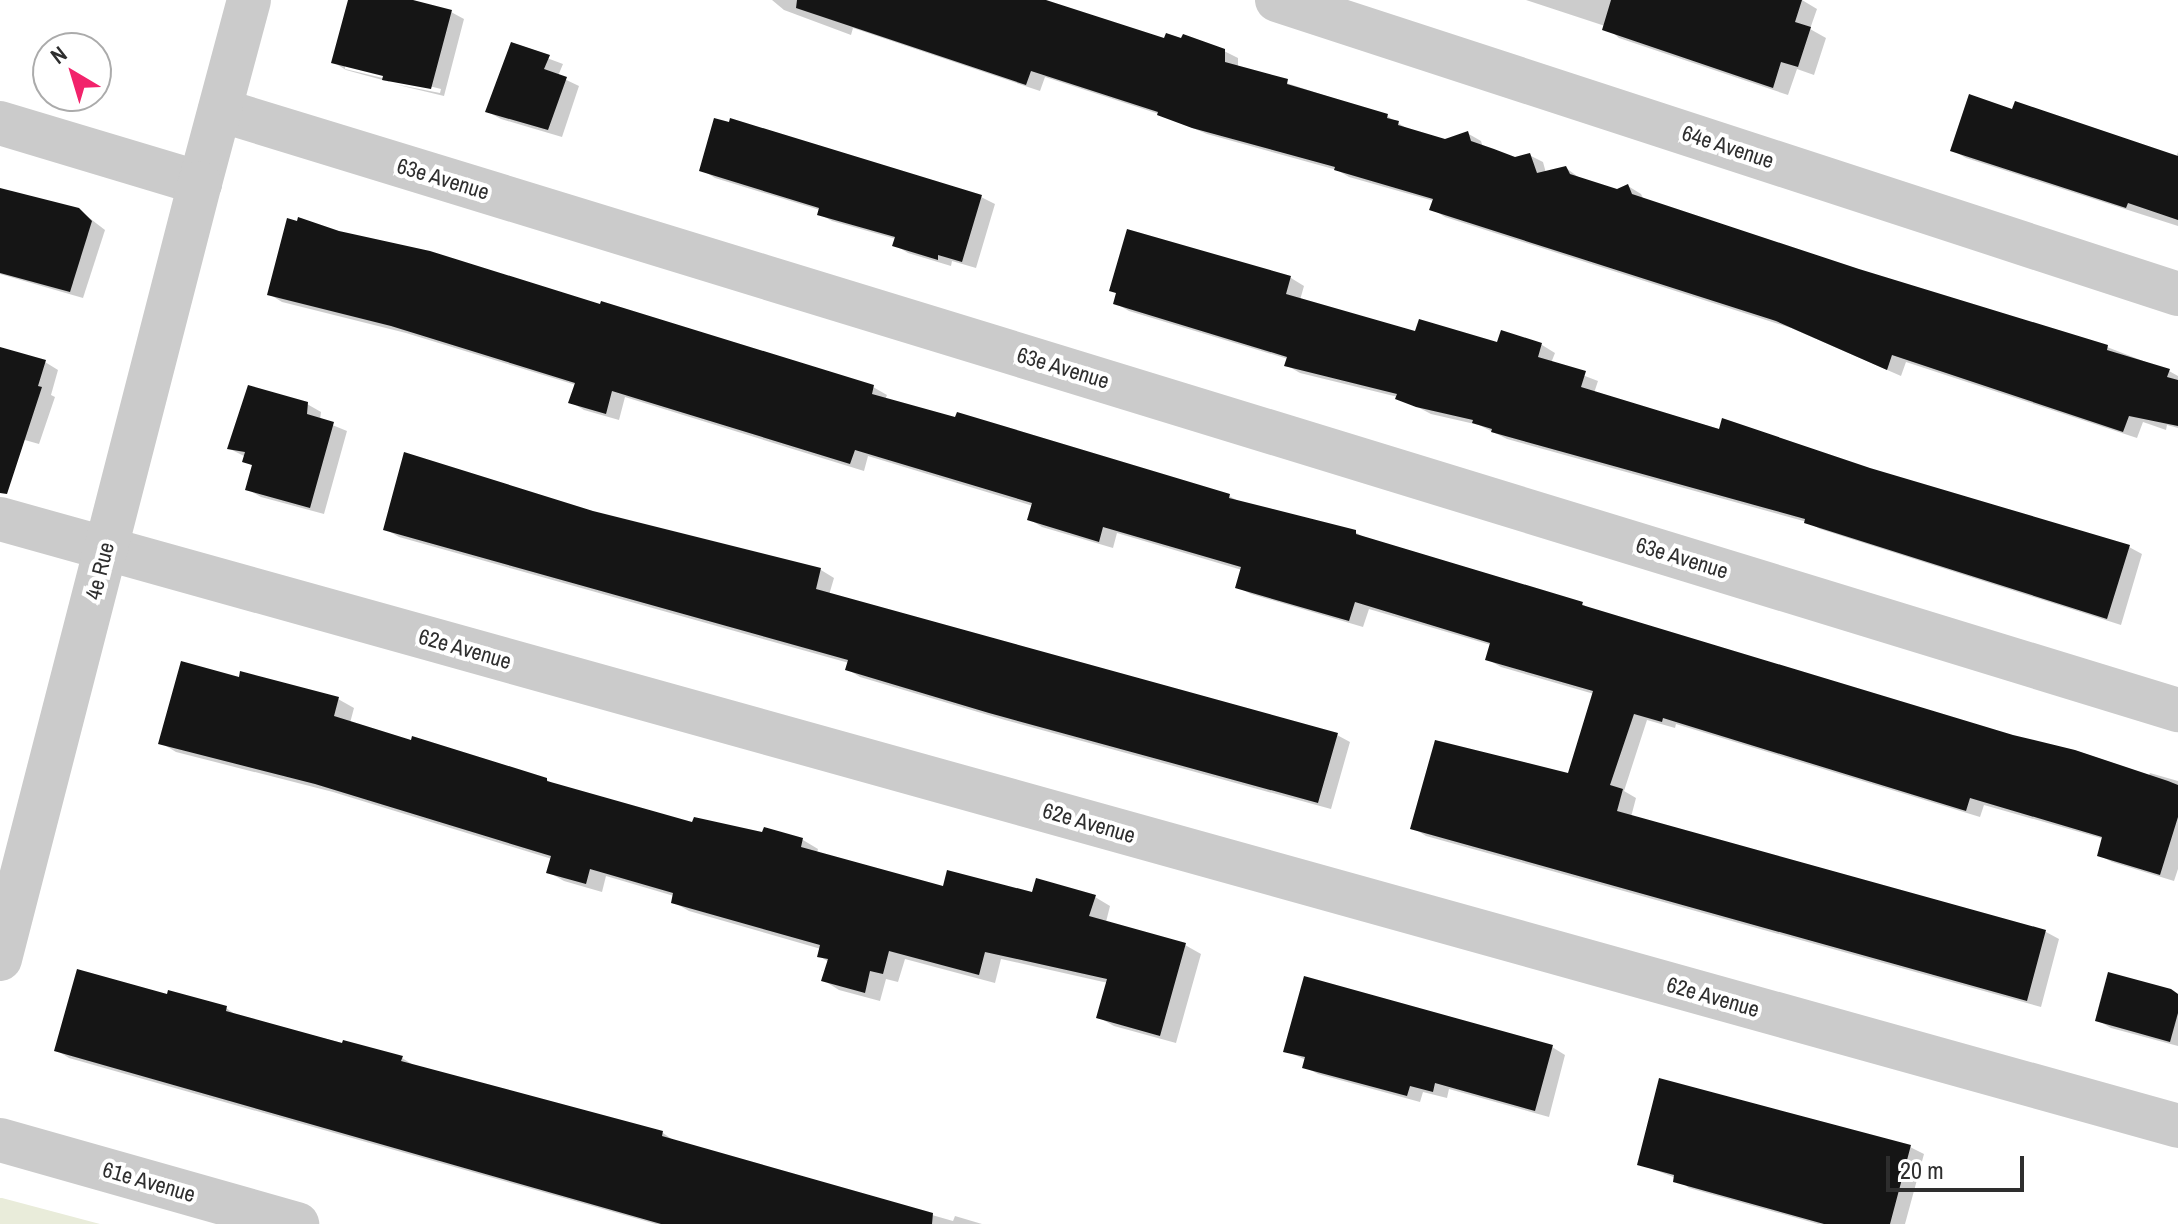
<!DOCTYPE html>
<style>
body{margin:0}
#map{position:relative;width:2178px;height:1224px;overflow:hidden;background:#fff;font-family:"Archivo Narrow",sans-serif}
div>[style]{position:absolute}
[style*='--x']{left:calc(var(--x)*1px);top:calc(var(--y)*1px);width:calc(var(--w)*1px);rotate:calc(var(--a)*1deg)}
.green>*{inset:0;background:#e9ecda}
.shadow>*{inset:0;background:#0003}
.building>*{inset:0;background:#151515}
.street>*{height:44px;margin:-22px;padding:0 22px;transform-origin:22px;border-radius:22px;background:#cbcbcb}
span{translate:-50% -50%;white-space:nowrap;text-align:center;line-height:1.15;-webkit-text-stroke:8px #fff;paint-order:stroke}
.street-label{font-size:22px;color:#2e2e2e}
.north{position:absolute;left:32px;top:32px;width:80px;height:80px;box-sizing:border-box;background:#fff;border:2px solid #ababab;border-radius:50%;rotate:322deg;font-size:22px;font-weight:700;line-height:32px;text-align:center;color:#2e2e2e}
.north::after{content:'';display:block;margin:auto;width:28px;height:36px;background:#f2236b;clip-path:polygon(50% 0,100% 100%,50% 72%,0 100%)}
.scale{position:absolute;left:1886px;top:1156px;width:138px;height:36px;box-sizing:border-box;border:4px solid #2e2e2e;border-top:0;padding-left:10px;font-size:24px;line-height:28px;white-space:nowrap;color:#2e2e2e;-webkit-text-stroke:6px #fff;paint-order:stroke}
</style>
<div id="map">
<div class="green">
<i style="clip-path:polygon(0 1198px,2px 1198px,100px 1224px,0 1224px)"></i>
</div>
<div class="shadow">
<i style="clip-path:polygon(350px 0,405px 0,451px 12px,464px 19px,444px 96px,394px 84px,440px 93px,441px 89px,345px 65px,345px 69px,387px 79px,390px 82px,346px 70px,333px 62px)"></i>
<i style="clip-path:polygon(772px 0,1010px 0,1165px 41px,1224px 51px,1238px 58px,1238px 67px,1387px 116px,1411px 131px,1445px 141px,1467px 133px,1481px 141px,1483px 148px,1515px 159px,1529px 155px,1543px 162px,1546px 173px,1566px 168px,1581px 179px,1617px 191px,1628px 186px,1641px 194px,1644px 200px,1859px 271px,2107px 347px,2169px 371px,2178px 376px,2178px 428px,2167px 425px,2166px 430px,2143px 422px,2137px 438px,1906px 362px,1901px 376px,1791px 328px,1445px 217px,1432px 209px,1434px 201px,1349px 177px,1337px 170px,1207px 134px,1159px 114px,1045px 77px,1040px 91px,853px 28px,851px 35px,784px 10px)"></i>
<i style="clip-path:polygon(1526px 0,1802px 0,1817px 9px,1810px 29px,1826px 38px,1814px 75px,1797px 69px,1788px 95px,1619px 38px,1605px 26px)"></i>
<i style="clip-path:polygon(512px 45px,563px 64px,558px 76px,579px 86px,562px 137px,501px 119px,488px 112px)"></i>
<i style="clip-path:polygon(1952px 150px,2176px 158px,2178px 152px,2178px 226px,1966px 158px)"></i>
<i style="clip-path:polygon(702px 170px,981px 197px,995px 204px,976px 268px,952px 261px,951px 266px,908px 253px,895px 245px,896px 239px,832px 221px,819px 214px,820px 210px,715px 178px)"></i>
<i style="clip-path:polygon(0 190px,79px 210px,105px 230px,83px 298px,0 274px)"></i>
<i style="clip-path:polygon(1128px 232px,1291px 278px,1304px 286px,1300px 300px,1417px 333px,1498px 345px,1502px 333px,1542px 345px,1555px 353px,1551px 363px,1598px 381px,1594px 393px,2129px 547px,2142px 554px,2121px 625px,1820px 529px,1807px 522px,1507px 439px,1479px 425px,1431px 414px,1398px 397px,1300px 373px,1286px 365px,1288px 359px,1129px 311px,1115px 303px,1118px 294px,1111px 290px)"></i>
<i style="clip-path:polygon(339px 233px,873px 387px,887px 395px,885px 400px,1229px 496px,1244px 504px,1355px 532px,1367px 539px,1582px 604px,1595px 611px,2148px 777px,2150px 773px,2178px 781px,2178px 869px,2174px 881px,2112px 862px,2099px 855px,2104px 839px,1984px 805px,1980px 817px,1676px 724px,1675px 728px,1647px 720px,1624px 791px,1636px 798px,1631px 817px,2046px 932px,2059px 939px,2041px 1007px,1426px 836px,1413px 828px,1570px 776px,1594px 694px,1501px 667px,1487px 659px,1491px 645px,1369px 609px,1363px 627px,1251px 594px,1237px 587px,1242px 570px,1117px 533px,1113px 548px,1042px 527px,1029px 519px,1033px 506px,868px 456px,864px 471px,625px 397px,619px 420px,584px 410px,571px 402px,576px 385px,406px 333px,282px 302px,269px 294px)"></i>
<i style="clip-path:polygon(0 349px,45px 362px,58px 370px,51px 395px,55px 397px,39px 444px,0 433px)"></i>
<i style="clip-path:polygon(307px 404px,321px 412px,320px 420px,347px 431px,324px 514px,261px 497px,247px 489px,253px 466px,245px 461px,246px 457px,230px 449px)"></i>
<i style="clip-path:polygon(593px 513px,821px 570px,834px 578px,829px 595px,1337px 735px,1350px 742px,1331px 809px,1005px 720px,860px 677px,847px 669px,849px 663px,399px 537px,385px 529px)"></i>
<i style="clip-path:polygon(240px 679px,338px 699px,354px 708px,350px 723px,547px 780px,558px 787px,694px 824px,763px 834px,765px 830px,803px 840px,818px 849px,817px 853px,945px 889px,1095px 897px,1110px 906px,1106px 922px,1185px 945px,1201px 954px,1176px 1043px,1114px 1026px,1098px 1017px,1108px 983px,1001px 959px,995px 983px,905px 959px,898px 982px,886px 979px,880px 1001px,839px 990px,823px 980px,829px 962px,819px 956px,821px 949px,689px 911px,673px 902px,674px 896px,606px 876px,602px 892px,564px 881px,548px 872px,552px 859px,333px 792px,176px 752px,161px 743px)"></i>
<i style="clip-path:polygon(2178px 995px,2178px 1046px,2111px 1028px,2097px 1020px)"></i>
<i style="clip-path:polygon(168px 997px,226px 1008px,239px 1017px,402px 1058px,415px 1066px,663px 1133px,676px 1142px,953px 1221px,955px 1216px,982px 1224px,656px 1224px,69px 1058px,56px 1050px)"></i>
<i style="clip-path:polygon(1552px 1047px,1565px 1055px,1549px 1117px,1449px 1089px,1447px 1098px,1423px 1092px,1420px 1102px,1318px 1074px,1305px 1067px,1306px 1060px,1286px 1051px)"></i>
<i style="clip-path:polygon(1910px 1147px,1924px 1154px,1905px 1224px,1818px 1224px,1689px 1188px,1676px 1178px,1639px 1164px)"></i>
</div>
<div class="building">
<i style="clip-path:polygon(348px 0,413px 0,452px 10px,431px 89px,382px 80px,383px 76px,331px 63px)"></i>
<i style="clip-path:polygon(797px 0,1046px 0,1164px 38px,1166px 33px,1181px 38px,1183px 34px,1225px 49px,1225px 62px,1288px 79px,1287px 84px,1388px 114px,1387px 118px,1399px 121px,1398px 125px,1445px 139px,1468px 131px,1471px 141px,1494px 149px,1515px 157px,1530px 153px,1537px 173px,1566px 166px,1570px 174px,1617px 189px,1628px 184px,1632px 194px,1859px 269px,2108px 345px,2107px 350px,2170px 369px,2167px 377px,2178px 380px,2178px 426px,2129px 416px,2123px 432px,1892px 355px,1887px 370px,1776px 321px,1429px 210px,1433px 199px,1334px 170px,1335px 167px,1192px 128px,1157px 115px,1158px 112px,1031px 71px,1026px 85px,796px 8px)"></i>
<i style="clip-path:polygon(1611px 0,1802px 0,1795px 22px,1811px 27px,1798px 67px,1781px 62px,1773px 88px,1602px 30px)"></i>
<i style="clip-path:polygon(511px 42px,550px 55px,544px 69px,567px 77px,548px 130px,485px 112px)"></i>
<i style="clip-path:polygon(1969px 94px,2012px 109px,2015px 101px,2178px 156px,2178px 220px,2128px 203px,2126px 208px,1950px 151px)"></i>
<i style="clip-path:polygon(714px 118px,729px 122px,730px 118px,982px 195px,962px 262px,938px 255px,938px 260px,892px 246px,895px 237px,817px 215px,819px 208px,699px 171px)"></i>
<i style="clip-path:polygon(0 188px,79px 208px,92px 221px,70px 292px,0 273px)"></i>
<i style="clip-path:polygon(298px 217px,339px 231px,430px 251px,600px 304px,601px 301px,874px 385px,872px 394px,955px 417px,957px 412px,1230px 494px,1229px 498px,1356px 530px,1356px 534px,1583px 602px,1582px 605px,2013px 735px,2075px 750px,2168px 781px,2178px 785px,2178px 817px,2160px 875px,2097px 856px,2102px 837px,1970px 798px,1966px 811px,1663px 718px,1662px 722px,1634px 714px,1610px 785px,1623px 789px,1617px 811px,2046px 930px,2027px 1001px,1410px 829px,1435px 740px,1568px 773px,1593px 691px,1485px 660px,1490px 643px,1355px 602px,1349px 621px,1235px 588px,1241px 567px,1103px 527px,1099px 542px,1027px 520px,1032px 503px,855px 450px,850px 464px,612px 391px,606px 414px,568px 403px,575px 383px,391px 326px,267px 295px,287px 218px,297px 221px)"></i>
<i style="clip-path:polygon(1127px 229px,1291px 276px,1286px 294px,1415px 331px,1419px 319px,1497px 342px,1501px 330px,1542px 343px,1538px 357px,1586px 371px,1581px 387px,1719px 429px,1722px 418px,1870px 468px,2130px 545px,2107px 619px,1804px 523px,1805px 519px,1491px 432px,1492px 429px,1472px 423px,1473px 420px,1416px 407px,1395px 399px,1397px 394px,1284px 366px,1287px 357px,1113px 304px,1116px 293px,1109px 291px)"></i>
<i style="clip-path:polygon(0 347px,46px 360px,38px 386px,42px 387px,7px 494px,0 493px)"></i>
<i style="clip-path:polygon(248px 385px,308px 402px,307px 414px,334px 422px,310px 508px,245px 490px,252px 465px,242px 462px,245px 452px,227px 449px)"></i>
<i style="clip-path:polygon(404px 452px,593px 511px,821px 568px,816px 589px,1338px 733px,1318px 803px,989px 713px,845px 670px,848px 660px,383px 530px)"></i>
<i style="clip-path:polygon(181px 661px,239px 677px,240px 671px,339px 697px,334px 716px,411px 740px,412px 736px,547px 778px,547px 781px,692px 822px,694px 817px,762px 832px,764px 827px,803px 838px,801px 847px,943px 886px,947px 870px,1032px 892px,1036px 878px,1096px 895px,1089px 916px,1186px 943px,1160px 1036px,1096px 1018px,1107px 979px,985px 952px,979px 975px,889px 951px,883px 974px,870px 971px,865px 993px,821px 981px,828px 959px,817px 957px,820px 945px,671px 903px,673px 893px,590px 869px,586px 884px,546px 873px,551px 856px,315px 784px,158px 744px)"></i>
<i style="clip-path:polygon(77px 969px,167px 994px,168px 990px,227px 1006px,226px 1011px,342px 1043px,343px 1040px,403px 1056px,401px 1061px,663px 1131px,662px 1136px,933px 1213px,932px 1224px,661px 1224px,54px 1051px)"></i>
<i style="clip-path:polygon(2108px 972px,2171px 989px,2178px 994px,2178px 1013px,2170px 1042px,2095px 1021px)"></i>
<i style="clip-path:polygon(1304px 976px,1553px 1045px,1535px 1111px,1435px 1083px,1433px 1092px,1410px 1086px,1407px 1096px,1302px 1068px,1305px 1057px,1283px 1052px)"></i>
<i style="clip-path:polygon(1659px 1078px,1911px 1145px,1890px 1224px,1824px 1224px,1673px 1182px,1674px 1175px,1637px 1165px)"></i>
</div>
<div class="street">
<i style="--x:1277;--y:0;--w:948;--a:18.07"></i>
<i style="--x:220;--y:110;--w:2048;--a:17.04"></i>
<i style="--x:0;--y:123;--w:209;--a:16.7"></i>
<i style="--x:200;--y:183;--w:189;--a:-75"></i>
<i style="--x:0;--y:519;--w:2261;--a:15.57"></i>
<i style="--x:0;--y:959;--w:801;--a:-75.55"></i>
<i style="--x:0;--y:1140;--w:309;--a:15.8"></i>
</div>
<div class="street-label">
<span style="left:1728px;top:147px;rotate:18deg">64e Avenue</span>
<span style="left:443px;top:179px;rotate:17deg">63e Avenue</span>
<span style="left:1063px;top:368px;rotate:17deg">63e Avenue</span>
<span style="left:1682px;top:558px;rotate:17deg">63e Avenue</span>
<span style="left:100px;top:571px;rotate:-76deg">4e Rue</span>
<span style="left:465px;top:649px;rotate:16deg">62e Avenue</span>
<span style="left:1089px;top:823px;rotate:16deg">62e Avenue</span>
<span style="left:1713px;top:997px;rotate:16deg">62e Avenue</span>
<span style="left:149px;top:1182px;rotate:16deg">61e Avenue</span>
</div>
<div class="north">N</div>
<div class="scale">20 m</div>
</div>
